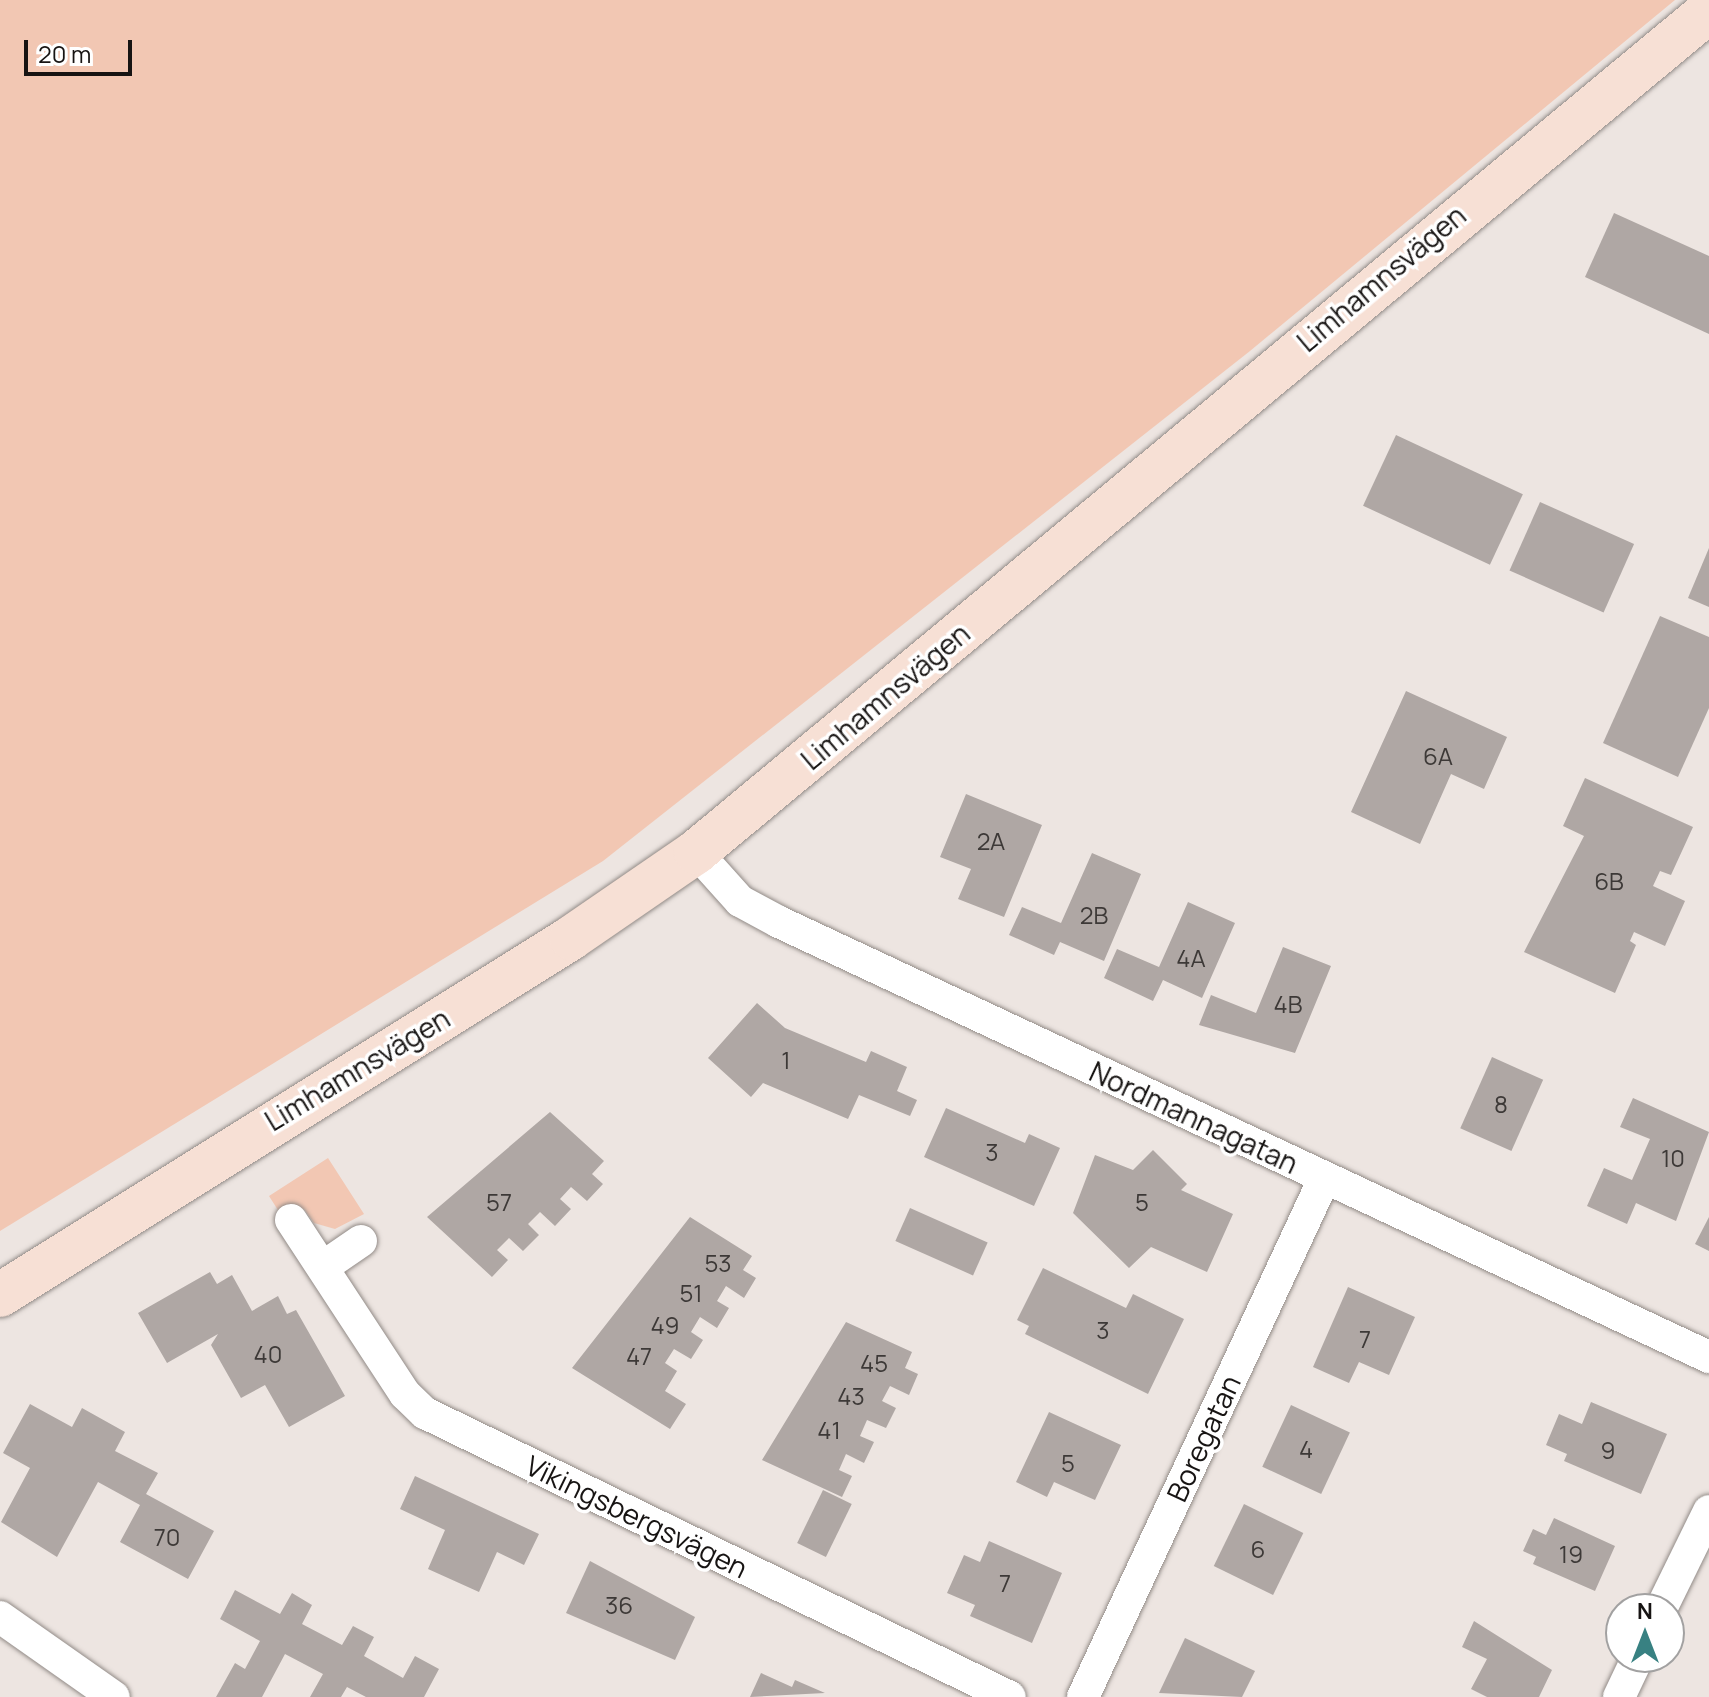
<!DOCTYPE html>
<meta charset="utf-8">
<style>
body{margin:0}
#map{position:relative;width:1709px;height:1697px;overflow:hidden;background:#ede5e1;font-family:Manrope,sans-serif}
div>[style]{position:absolute}
[style*='--x']{left:calc(var(--x)*1px);top:calc(var(--y)*1px);width:calc(var(--w)*1px);rotate:calc(var(--a)*1deg)}
.green>*{inset:0;background:#f2c7b3}
.building>*{inset:0;background:#afa7a4;transform-origin:0 0}
.roads{filter:drop-shadow(0 0 2px #928b87) drop-shadow(0 0 2px #928b87)}
.minor>*{height:32px;margin:-16px;padding:0 16px;transform-origin:16px;border-radius:16px;background:#fff}
.secondary>*{height:44px;margin:-22px;padding:0 22px;transform-origin:22px;border-radius:22px;background:#f7e0d5}
span{translate:-50% -50%;white-space:nowrap;text-align:center;line-height:1.15;-webkit-text-stroke:7px #fff;paint-order:stroke}
.number-label{font-size:24px;color:#3d3937}
.number-label span{-webkit-text-stroke-width:0}
.street-label{font-size:28px;color:#171413}
.north{position:absolute;left:1605px;top:1593px;width:80px;height:80px;box-sizing:border-box;background:#fff;border:2px solid #a2a1a1;border-radius:50%;rotate:0deg;font-size:22px;font-weight:700;line-height:32px;text-align:center;color:#171413}
.north::after{content:'';display:block;margin:auto;width:28px;height:36px;background:#388182;clip-path:polygon(50% 0,100% 100%,50% 72%,0 100%)}
.scale{position:absolute;left:24px;top:40px;width:108px;height:36px;box-sizing:border-box;border:4px solid #171413;border-top:0;padding-left:10px;font-size:24px;line-height:28px;white-space:nowrap;color:#171413;-webkit-text-stroke:6px #fff;paint-order:stroke}
</style>
<div id="map">
<div class="green">
<i style="clip-path:polygon(0 0,1675px 0,1250px 351px,603px 861px,0 1231px)"></i>
<i style="clip-path:polygon(328px 1158px,364px 1214px,335px 1229px,314px 1223px,304px 1209px,283px 1218px,269px 1196px)"></i>
</div>
<div class="building">
<i style="clip-path:polygon(1614px 213px,1709px 256px,1709px 334px,1585px 277px)"></i>
<i style="left:1396px;top:435px;width:140px;height:78px;rotate:25deg"></i>
<i style="left:1540px;top:502px;width:103px;height:75px;rotate:24deg"></i>
<i style="clip-path:polygon(1709px 548px,1709px 607px,1688px 598px)"></i>
<i style="clip-path:polygon(1660px 616px,1709px 637px,1709px 708px,1678px 777px,1603px 743px)"></i>
<i style="clip-path:polygon(1406px 691px,1507px 737px,1484px 789px,1451px 774px,1420px 844px,1351px 812px)"></i>
<i style="clip-path:polygon(1585px 778px,1693px 827px,1671px 875px,1660px 871px,1653px 886px,1685px 901px,1665px 946px,1634px 932px,1630px 941px,1636px 945px,1615px 993px,1524px 952px,1584px 836px,1563px 826px)"></i>
<i style="clip-path:polygon(966px 794px,1042px 825px,1004px 917px,958px 899px,971px 869px,940px 857px)"></i>
<i style="clip-path:polygon(1092px 853px,1141px 874px,1104px 961px,1060px 942px,1054px 955px,1009px 935px,1022px 907px,1061px 923px)"></i>
<i style="clip-path:polygon(1188px 902px,1235px 923px,1202px 998px,1163px 980px,1153px 1001px,1104px 978px,1117px 949px,1159px 967px)"></i>
<i style="clip-path:polygon(1283px 947px,1331px 966px,1295px 1053px,1199px 1025px,1211px 995px,1256px 1013px)"></i>
<i style="clip-path:polygon(757px 1003px,785px 1028px,866px 1062px,871px 1051px,907px 1067px,897px 1091px,917px 1100px,910px 1116px,859px 1095px,848px 1119px,763px 1083px,751px 1097px,708px 1058px)"></i>
<i style="left:1492px;top:1057px;width:56px;height:78px;rotate:24deg"></i>
<i style="clip-path:polygon(1633px 1098px,1709px 1132px,1676px 1221px,1636px 1203px,1627px 1224px,1587px 1206px,1604px 1168px,1632px 1180px,1650px 1139px,1620px 1127px)"></i>
<i style="clip-path:polygon(946px 1108px,1025px 1143px,1029px 1134px,1060px 1148px,1034px 1206px,924px 1157px)"></i>
<i style="clip-path:polygon(550px 1112px,604px 1161px,592px 1174px,603px 1184px,587px 1201px,571px 1187px,560px 1199px,571px 1209px,555px 1226px,540px 1212px,528px 1224px,539px 1235px,523px 1251px,509px 1238px,497px 1250px,508px 1260px,492px 1277px,427px 1217px)"></i>
<i style="clip-path:polygon(1153px 1150px,1187px 1184px,1181px 1190px,1233px 1214px,1207px 1272px,1151px 1247px,1129px 1268px,1073px 1213px,1095px 1155px,1133px 1170px)"></i>
<i style="left:910px;top:1208px;width:85px;height:36px;rotate:24deg"></i>
<i style="clip-path:polygon(690px 1217px,752px 1256px,743px 1270px,756px 1278px,744px 1298px,726px 1286px,717px 1301px,729px 1308px,717px 1328px,700px 1317px,691px 1332px,703px 1340px,691px 1359px,674px 1349px,665px 1363px,677px 1371px,665px 1391px,686px 1404px,670px 1429px,572px 1368px)"></i>
<i style="clip-path:polygon(1709px 1217px,1709px 1251px,1695px 1244px)"></i>
<i style="clip-path:polygon(1043px 1268px,1126px 1308px,1133px 1294px,1184px 1319px,1148px 1394px,1025px 1334px,1029px 1326px,1017px 1320px)"></i>
<i style="clip-path:polygon(210px 1272px,217px 1284px,232px 1275px,252px 1311px,278px 1296px,287px 1314px,296px 1310px,345px 1396px,289px 1427px,265px 1385px,241px 1398px,211px 1345px,218px 1334px,167px 1363px,138px 1313px)"></i>
<i style="clip-path:polygon(1348px 1287px,1415px 1317px,1389px 1375px,1359px 1362px,1349px 1383px,1313px 1367px)"></i>
<i style="clip-path:polygon(846px 1322px,912px 1352px,905px 1368px,918px 1374px,909px 1395px,890px 1386px,882px 1401px,896px 1408px,886px 1428px,867px 1420px,860px 1436px,874px 1442px,864px 1463px,846px 1454px,839px 1470px,852px 1476px,842px 1497px,762px 1460px)"></i>
<i style="clip-path:polygon(1591px 1402px,1667px 1434px,1641px 1494px,1564px 1461px,1567px 1454px,1546px 1445px,1559px 1414px,1582px 1424px)"></i>
<i style="clip-path:polygon(30px 1404px,72px 1427px,82px 1408px,125px 1432px,115px 1451px,158px 1473px,146px 1494px,214px 1531px,188px 1579px,120px 1542px,140px 1505px,98px 1482px,57px 1557px,1px 1522px,30px 1468px,3px 1453px)"></i>
<i style="left:1291px;top:1405px;width:65px;height:68px;rotate:25deg"></i>
<i style="clip-path:polygon(1049px 1412px,1121px 1445px,1095px 1500px,1054px 1482px,1047px 1497px,1016px 1482px)"></i>
<i style="clip-path:polygon(415px 1476px,539px 1534px,524px 1565px,497px 1552px,479px 1592px,428px 1569px,445px 1530px,400px 1509px)"></i>
<i style="left:823px;top:1490px;width:32px;height:59px;rotate:26deg"></i>
<i style="left:1244px;top:1504px;width:66px;height:69px;rotate:26deg"></i>
<i style="clip-path:polygon(1554px 1518px,1615px 1546px,1595px 1591px,1533px 1564px,1536px 1557px,1523px 1551px,1533px 1529px,1546px 1535px)"></i>
<i style="clip-path:polygon(989px 1541px,1062px 1573px,1032px 1643px,970px 1616px,975px 1605px,947px 1593px,964px 1555px,980px 1562px)"></i>
<i style="clip-path:polygon(590px 1561px,695px 1617px,675px 1660px,566px 1613px)"></i>
<i style="clip-path:polygon(235px 1590px,280px 1614px,292px 1593px,312px 1605px,302px 1624px,342px 1645px,353px 1626px,374px 1637px,364px 1656px,403px 1678px,415px 1656px,439px 1669px,424px 1697px,366px 1697px,347px 1687px,341px 1697px,310px 1697px,323px 1674px,285px 1654px,262px 1697px,216px 1697px,235px 1663px,245px 1669px,260px 1641px,220px 1619px)"></i>
<i style="clip-path:polygon(1474px 1621px,1552px 1670px,1539px 1697px,1487px 1697px,1471px 1689px,1487px 1659px,1462px 1647px)"></i>
<i style="clip-path:polygon(1185px 1638px,1255px 1671px,1242px 1697px,1159px 1693px)"></i>
<i style="clip-path:polygon(761px 1673px,792px 1687px,795px 1680px,825px 1693px,750px 1697px)"></i>
</div>
<div class="roads">
<div class="minor">
<i style="--x:696;--y:852;--w:66;--a:48.1"></i>
<i style="--x:740;--y:901;--w:44;--a:28.3"></i>
<i style="--x:779;--y:922;--w:1027;--a:25.07"></i>
<i style="--x:291;--y:1220;--w:208;--a:56.8"></i>
<i style="--x:405;--y:1394;--w:28;--a:44"></i>
<i style="--x:425;--y:1413;--w:650;--a:25.9"></i>
<i style="--x:323;--y:1267;--w:46;--a:-34.4"></i>
<i style="--x:1661;--y:1609;--w:109;--a:-63.9"></i>
<i style="--x:0;--y:1617;--w:139;--a:35.1"></i>
<i style="--x:1083;--y:1697;--w:571;--a:-65.05"></i>
<i style="--x:1619;--y:1697;--w:44;--a:-64.6"></i>
</div>
<div class="secondary">
<i style="--x:0;--y:1295;--w:673;--a:-32.01"></i>
<i style="--x:571;--y:938;--w:152;--a:-34.5"></i>
<i style="--x:696;--y:852;--w:1317;--a:-39.7"></i>
</div>
</div>
<div class="number-label">
<span style="left:1438px;top:756px">6A</span>
<span style="left:991px;top:841px">2A</span>
<span style="left:1609px;top:881px">6B</span>
<span style="left:1094px;top:915px">2B</span>
<span style="left:1191px;top:958px">4A</span>
<span style="left:1288px;top:1004px">4B</span>
<span style="left:786px;top:1060px">1</span>
<span style="left:1501px;top:1104px">8</span>
<span style="left:992px;top:1152px">3</span>
<span style="left:1673px;top:1158px">10</span>
<span style="left:499px;top:1202px">57</span>
<span style="left:1142px;top:1202px">5</span>
<span style="left:718px;top:1263px">53</span>
<span style="left:691px;top:1293px">51</span>
<span style="left:665px;top:1325px">49</span>
<span style="left:1103px;top:1330px">3</span>
<span style="left:1365px;top:1339px">7</span>
<span style="left:268px;top:1354px">40</span>
<span style="left:639px;top:1356px">47</span>
<span style="left:874px;top:1363px">45</span>
<span style="left:851px;top:1396px">43</span>
<span style="left:829px;top:1430px">41</span>
<span style="left:1306px;top:1449px">4</span>
<span style="left:1608px;top:1450px">9</span>
<span style="left:1068px;top:1463px">5</span>
<span style="left:167px;top:1537px">70</span>
<span style="left:1258px;top:1549px">6</span>
<span style="left:1571px;top:1554px">19</span>
<span style="left:1005px;top:1583px">7</span>
<span style="left:619px;top:1605px">36</span>
</div>
<div class="street-label">
<span style="left:1381px;top:278px;rotate:-40deg">Limhamnsvägen</span>
<span style="left:885px;top:696px;rotate:-40deg">Limhamnsvägen</span>
<span style="left:357px;top:1069px;rotate:-31deg">Limhamnsvägen</span>
<span style="left:1194px;top:1117px;rotate:25deg">Nordmannagatan</span>
<span style="left:1203px;top:1438px;rotate:-65deg">Boregatan</span>
<span style="left:637px;top:1516px;rotate:26deg">Vikingsbergsvägen</span>
</div>
<div class="north">N</div>
<div class="scale">20 m</div>
</div>
